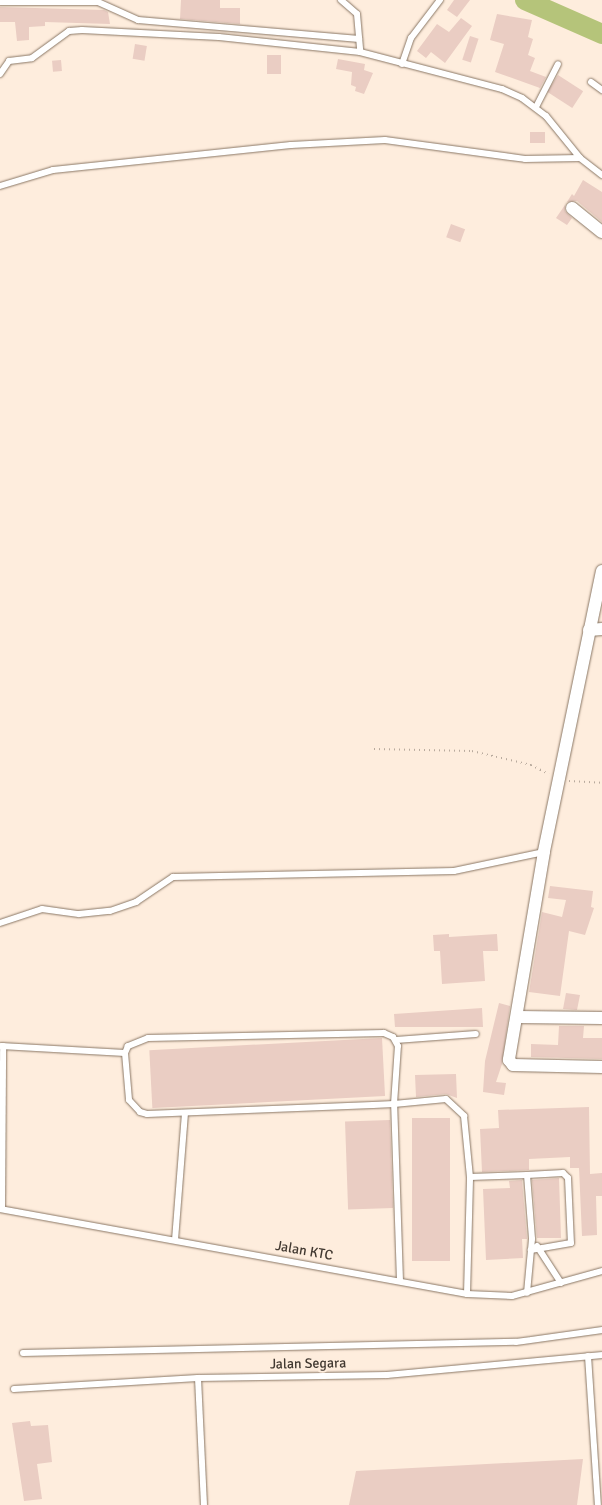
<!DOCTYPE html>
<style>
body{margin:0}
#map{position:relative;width:602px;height:1505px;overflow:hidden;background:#feeddd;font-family:Signika,sans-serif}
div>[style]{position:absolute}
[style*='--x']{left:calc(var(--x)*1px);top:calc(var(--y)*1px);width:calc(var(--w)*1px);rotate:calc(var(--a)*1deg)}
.river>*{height:20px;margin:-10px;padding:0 10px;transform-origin:10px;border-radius:10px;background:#b5c47a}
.building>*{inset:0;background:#eacdc3;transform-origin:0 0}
.path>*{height:2px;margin-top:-1px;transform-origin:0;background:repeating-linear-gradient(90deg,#b8aa9d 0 1px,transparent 0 5px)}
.roads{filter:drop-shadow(0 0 1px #8a7765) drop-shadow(0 0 1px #8a7765)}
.service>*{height:6px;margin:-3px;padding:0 3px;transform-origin:3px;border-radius:3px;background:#fff}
.minor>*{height:12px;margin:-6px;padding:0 6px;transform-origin:6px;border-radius:6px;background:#fff}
span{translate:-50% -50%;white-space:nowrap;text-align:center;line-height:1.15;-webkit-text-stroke:4px #feeddd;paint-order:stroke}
.street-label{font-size:14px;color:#413830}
</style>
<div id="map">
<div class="river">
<i style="--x:525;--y:0;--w:84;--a:23.8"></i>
</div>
<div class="building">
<i style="clip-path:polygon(181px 0,220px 0,220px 8px,240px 8px,240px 24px,180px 19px)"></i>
<i style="clip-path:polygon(454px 0,470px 0,457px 17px,447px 10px)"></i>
<i style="clip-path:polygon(0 7px,104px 10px,108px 12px,110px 24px,45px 22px,45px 26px,29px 27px,29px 40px,17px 41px,15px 22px,0 22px)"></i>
<i style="clip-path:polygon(497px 14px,532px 20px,528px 37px,533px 39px,528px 55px,535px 58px,530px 71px,546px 77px,540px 88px,495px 72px,504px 44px,490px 40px)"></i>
<i style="clip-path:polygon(461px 18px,472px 26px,445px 63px,431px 52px,426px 58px,417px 51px,437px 24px,449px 32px)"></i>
<i style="left:470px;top:36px;width:9px;height:25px;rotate:18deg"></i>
<i style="left:135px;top:44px;width:12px;height:15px;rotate:9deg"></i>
<i style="left:267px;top:55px;width:14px;height:19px"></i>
<i style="clip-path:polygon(338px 59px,365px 64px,364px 70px,373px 73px,364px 94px,355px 91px,356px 87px,351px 85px,352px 72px,336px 69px)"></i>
<i style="left:61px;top:60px;width:11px;height:9px;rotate:85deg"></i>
<i style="left:558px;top:75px;width:30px;height:20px;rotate:33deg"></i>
<i style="left:545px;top:132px;width:11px;height:15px;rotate:90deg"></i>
<i style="clip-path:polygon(583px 180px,602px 192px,602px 222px,577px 201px,567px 202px,572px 194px,574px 196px)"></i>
<i style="clip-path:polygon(565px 205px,565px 211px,572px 218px,567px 225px,556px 218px)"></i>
<i style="left:451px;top:224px;width:15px;height:14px;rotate:20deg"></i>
<i style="clip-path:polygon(550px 886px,593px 891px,591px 907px,594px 908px,585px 935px,569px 931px,560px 996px,529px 992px,542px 912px,562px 917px,566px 900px,548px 898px)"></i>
<i style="clip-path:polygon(449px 934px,449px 937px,497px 934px,498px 951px,483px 951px,485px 981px,442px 984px,440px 951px,434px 951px,433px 935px)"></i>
<i style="clip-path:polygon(566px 993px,580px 995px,577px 1010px,563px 1009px)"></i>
<i style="clip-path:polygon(499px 1003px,510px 1006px,502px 1064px,496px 1082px,506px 1083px,504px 1095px,483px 1092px,485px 1061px)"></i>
<i style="clip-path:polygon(482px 1008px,483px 1027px,395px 1027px,394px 1014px)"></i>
<i style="clip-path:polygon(559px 1026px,584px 1026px,583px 1038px,602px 1038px,602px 1059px,531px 1057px,531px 1044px,558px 1045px)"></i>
<i style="left:382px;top:1038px;width:58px;height:233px;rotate:87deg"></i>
<i style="clip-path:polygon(456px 1074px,457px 1098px,446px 1094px,416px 1097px,415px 1075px)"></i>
<i style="clip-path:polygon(589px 1107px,590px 1174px,602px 1173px,602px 1196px,596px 1196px,597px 1235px,582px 1236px,579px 1168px,570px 1168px,570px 1157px,529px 1159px,529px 1170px,482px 1172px,480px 1129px,499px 1128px,498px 1110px)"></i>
<i style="left:412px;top:1118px;width:38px;height:143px"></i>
<i style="left:390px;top:1120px;width:88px;height:45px;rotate:88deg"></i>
<i style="clip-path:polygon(559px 1178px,561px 1238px,537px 1238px,532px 1180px)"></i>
<i style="clip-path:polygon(522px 1180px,527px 1239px,522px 1239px,523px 1258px,486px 1260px,483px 1189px,510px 1188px,509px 1181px)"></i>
<i style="clip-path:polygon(30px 1421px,31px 1426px,48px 1425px,52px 1462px,37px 1464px,42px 1499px,24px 1501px,12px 1423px)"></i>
<i style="clip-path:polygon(583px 1459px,577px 1505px,349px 1505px,356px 1471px)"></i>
</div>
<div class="path">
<i style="--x:374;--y:749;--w:98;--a:1.2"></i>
<i style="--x:472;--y:751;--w:61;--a:13.3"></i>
<i style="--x:531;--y:765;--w:20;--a:27"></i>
<i style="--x:569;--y:781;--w:33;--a:3"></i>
</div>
<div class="roads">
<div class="service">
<i style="--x:341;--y:0;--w:21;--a:41"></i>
<i style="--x:357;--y:14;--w:38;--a:85"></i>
<i style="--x:360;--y:52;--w:147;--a:14.6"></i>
<i style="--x:502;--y:89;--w:22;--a:24"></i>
<i style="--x:522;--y:98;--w:30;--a:37"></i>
<i style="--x:546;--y:116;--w:54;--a:51"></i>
<i style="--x:580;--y:158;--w:28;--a:38"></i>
<i style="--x:0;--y:2;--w:98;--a:0"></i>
<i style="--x:98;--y:2;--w:44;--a:24.2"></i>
<i style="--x:138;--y:20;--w:222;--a:4.9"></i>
<i style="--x:402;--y:64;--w:28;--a:-71"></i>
<i style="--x:411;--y:38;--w:48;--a:-52.7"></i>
<i style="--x:0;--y:74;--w:16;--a:-55"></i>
<i style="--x:9;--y:61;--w:23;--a:-7"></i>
<i style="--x:32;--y:58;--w:46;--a:-36.1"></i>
<i style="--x:69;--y:31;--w:13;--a:-4"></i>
<i style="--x:82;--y:30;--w:137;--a:2.9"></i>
<i style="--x:219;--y:37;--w:142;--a:6.1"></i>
<i style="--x:591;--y:82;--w:14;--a:36"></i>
<i style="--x:536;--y:107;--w:48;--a:-62.9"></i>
<i style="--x:0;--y:186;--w:55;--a:-16.8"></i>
<i style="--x:53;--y:170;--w:239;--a:-6"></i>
<i style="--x:291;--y:145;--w:94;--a:-3"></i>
<i style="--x:385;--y:140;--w:141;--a:7.7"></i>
<i style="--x:525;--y:159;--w:55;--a:-1"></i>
<i style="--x:0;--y:923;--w:44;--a:-18.4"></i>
<i style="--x:42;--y:909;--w:37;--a:8"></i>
<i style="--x:79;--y:914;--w:31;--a:-6"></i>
<i style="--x:110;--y:911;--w:28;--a:-19"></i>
<i style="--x:136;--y:902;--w:45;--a:-34"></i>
<i style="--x:173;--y:877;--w:281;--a:-1.2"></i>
<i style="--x:454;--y:871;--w:92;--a:-11.9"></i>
<i style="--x:396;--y:1040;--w:80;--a:-4.3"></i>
<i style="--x:1;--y:1046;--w:124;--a:3.2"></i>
<i style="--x:527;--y:1175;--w:36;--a:-3"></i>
<i style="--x:563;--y:1173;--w:7;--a:45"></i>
<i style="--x:568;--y:1178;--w:65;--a:87.4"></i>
<i style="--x:571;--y:1243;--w:41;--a:170.1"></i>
<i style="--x:0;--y:1209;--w:475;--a:10.3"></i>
<i style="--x:467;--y:1294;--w:45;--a:2.5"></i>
<i style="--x:512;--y:1296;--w:93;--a:-15.5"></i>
<i style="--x:2;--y:1209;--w:163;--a:-89.6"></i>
<i style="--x:175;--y:1240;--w:127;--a:-85.5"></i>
<i style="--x:537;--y:1246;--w:44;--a:57"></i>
<i style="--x:400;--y:1281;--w:177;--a:-91.9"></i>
<i style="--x:394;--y:1104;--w:58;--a:-86.1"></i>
<i style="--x:398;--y:1046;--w:10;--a:-119"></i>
<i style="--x:393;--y:1037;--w:10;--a:-156"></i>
<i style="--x:384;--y:1033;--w:236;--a:178.8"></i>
<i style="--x:148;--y:1038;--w:22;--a:158"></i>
<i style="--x:128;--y:1046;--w:8;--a:113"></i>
<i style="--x:125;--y:1053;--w:47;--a:85.1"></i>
<i style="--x:129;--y:1100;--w:16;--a:47"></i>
<i style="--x:140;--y:1112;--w:7;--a:16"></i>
<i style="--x:147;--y:1114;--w:226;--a:-2.3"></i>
<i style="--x:373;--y:1105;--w:21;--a:-3"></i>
<i style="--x:394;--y:1104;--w:52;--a:-5.5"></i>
<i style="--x:446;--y:1099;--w:25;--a:43"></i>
<i style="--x:464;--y:1116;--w:61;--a:84.4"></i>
<i style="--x:470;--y:1177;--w:57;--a:-2"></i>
<i style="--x:527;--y:1175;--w:64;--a:85.5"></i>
<i style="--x:532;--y:1239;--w:54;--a:95.3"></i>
<i style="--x:467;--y:1294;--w:117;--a:-88.5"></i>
<i style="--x:23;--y:1353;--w:493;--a:-1.3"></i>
<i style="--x:516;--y:1342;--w:87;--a:-7.9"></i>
<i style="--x:588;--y:1356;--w:149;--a:86.2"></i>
<i style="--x:198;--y:1378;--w:127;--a:87.3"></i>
<i style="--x:14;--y:1389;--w:184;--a:-3.4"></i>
<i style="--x:198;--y:1378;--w:189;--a:-0.9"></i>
<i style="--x:387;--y:1375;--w:216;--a:-5.3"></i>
</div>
<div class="minor">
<i style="--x:572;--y:208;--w:38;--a:39"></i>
<i style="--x:602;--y:571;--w:287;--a:101.7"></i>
<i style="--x:544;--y:852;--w:211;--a:99.6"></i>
<i style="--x:509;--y:1060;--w:6;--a:51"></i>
<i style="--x:513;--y:1065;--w:89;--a:1.3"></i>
<i style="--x:589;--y:630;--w:13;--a:-4"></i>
<i style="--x:518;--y:1017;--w:84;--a:0.7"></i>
</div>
</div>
<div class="street-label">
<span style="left:304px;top:1251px;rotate:10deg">Jalan KTC</span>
<span style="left:308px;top:1364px;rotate:-1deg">Jalan Segara</span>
</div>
</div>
